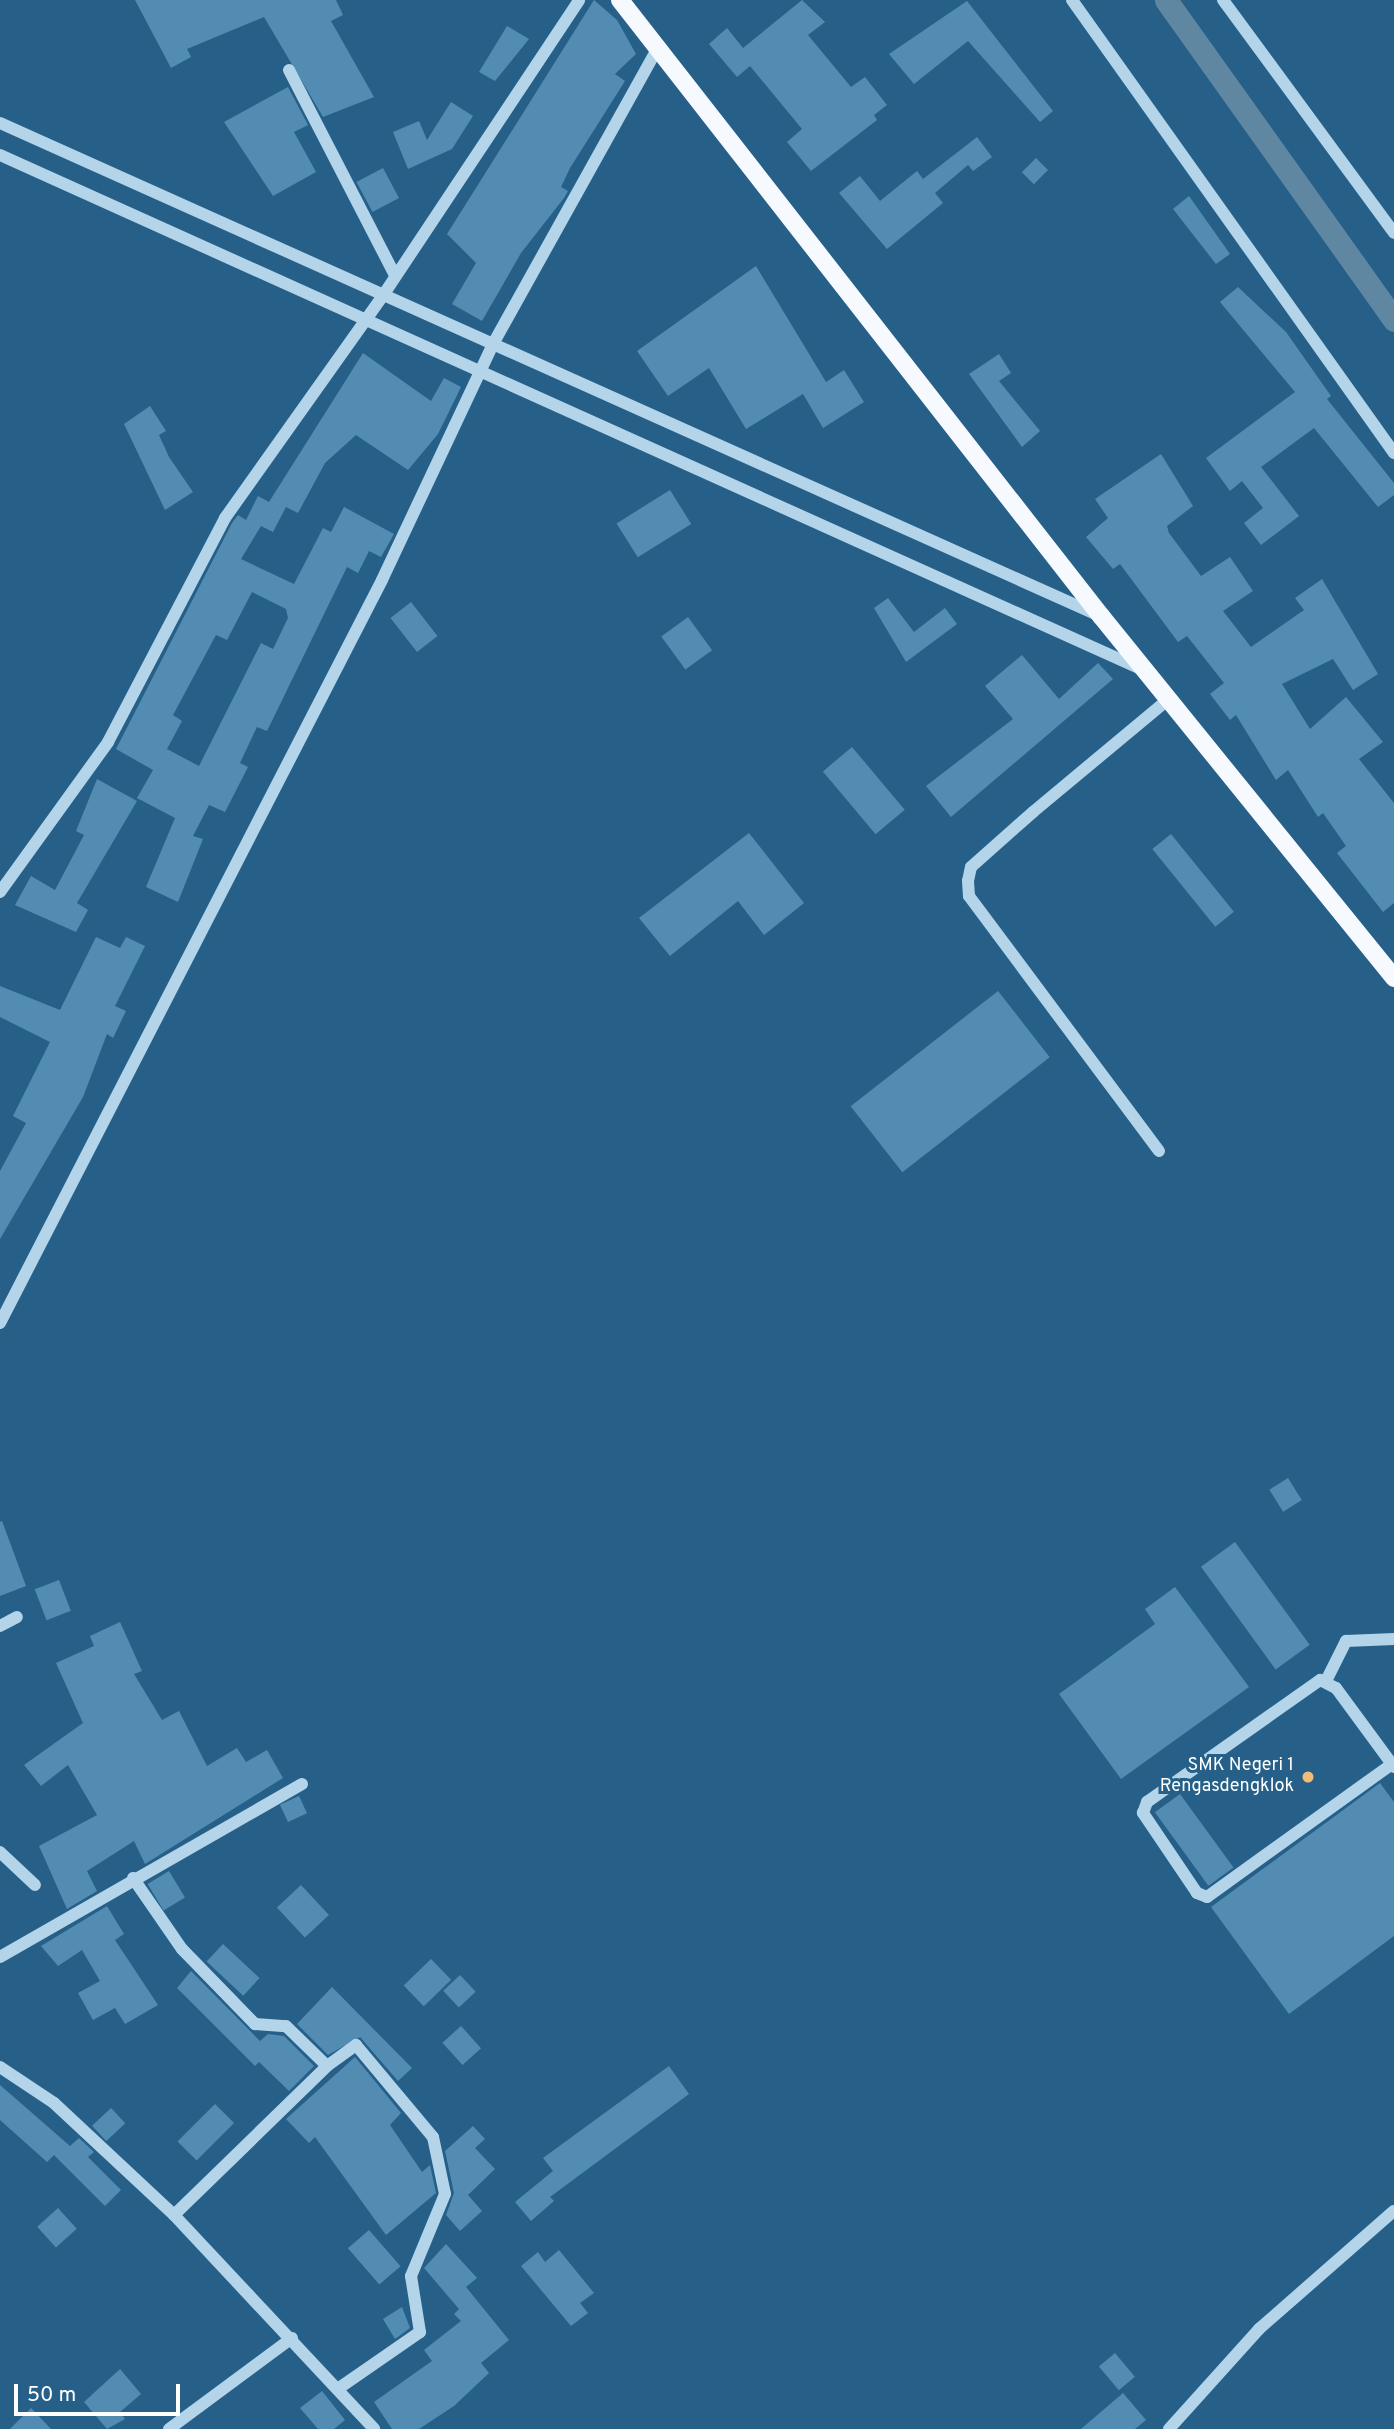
<!DOCTYPE html>
<style>
body{margin:0}
#map{position:relative;width:1394px;height:2429px;overflow:hidden;background:#266089;font-family:Overpass,sans-serif}
div>[style]{position:absolute}
[style*='--x']{left:calc(var(--x)*1px);top:calc(var(--y)*1px);width:calc(var(--w)*1px);rotate:calc(var(--a)*1deg)}
.canal>*{height:23px;margin:-11.5px;padding:0 11.5px;transform-origin:11.5px;border-radius:11.5px;background:#5f87a2}
.building>*{inset:0;background:#528cb2;transform-origin:0 0}
.minor>*{height:12px;margin:-6px;padding:0 6px;transform-origin:6px;border-radius:6px;background:#b3d4e9}
.major>*{height:18px;margin:-9px;padding:0 9px;transform-origin:9px;border-radius:9px;background:#f6fafe}
.dots>*{width:19px;height:19px;translate:-50% -50%;box-sizing:border-box;border:4px solid #266089;border-radius:50%}
span{translate:-50% -50%;white-space:nowrap;text-align:center;line-height:1.15;-webkit-text-stroke:6px #266089;paint-order:stroke}
.poi-label{font-size:18px;color:#fff}
.right{translate:-100% -50%;text-align:right}
.scale{position:absolute;left:14px;top:2384px;width:166px;height:32px;box-sizing:border-box;border:4px solid #fff;border-top:0;padding-left:9px;font-size:21px;line-height:24px;white-space:nowrap;color:#fff;-webkit-text-stroke:5px #266089;paint-order:stroke}
</style>
<div id="map">
<div class="canal">
<i style="--x:1166;--y:0;--w:393;--a:54.5"></i>
</div>
<div class="building">
<i style="clip-path:polygon(135px 0,336px 0,343px 15px,331px 21px,374px 97px,323px 117px,264px 17px,187px 49px,191px 57px,171px 68px)"></i>
<i style="clip-path:polygon(594px 0,617px 20px,636px 54px,615px 74px,625px 81px,570px 168px,561px 187px,568px 191px,564px 198px,521px 253px,482px 321px,452px 304px,476px 263px,447px 234px)"></i>
<i style="clip-path:polygon(802px 0,825px 22px,808px 35px,851px 87px,865px 77px,887px 105px,874px 115px,877px 120px,811px 171px,787px 142px,802px 129px,750px 66px,737px 77px,709px 44px,727px 28px,743px 48px)"></i>
<i style="clip-path:polygon(967px 1px,1053px 111px,1040px 122px,968px 41px,914px 84px,889px 54px)"></i>
<i style="clip-path:polygon(507px 26px,529px 39px,495px 81px,479px 72px)"></i>
<i style="clip-path:polygon(288px 87px,308px 125px,294px 132px,316px 172px,273px 196px,224px 122px)"></i>
<i style="clip-path:polygon(451px 102px,473px 116px,452px 149px,408px 169px,393px 132px,419px 121px,427px 140px)"></i>
<i style="clip-path:polygon(977px 137px,992px 157px,973px 171px,968px 165px,935px 193px,943px 203px,887px 249px,839px 193px,860px 176px,880px 201px,917px 171px,923px 179px)"></i>
<i style="left:1036px;top:158px;width:17px;height:20px;rotate:45deg"></i>
<i style="left:383px;top:168px;width:34px;height:30px;rotate:62deg"></i>
<i style="clip-path:polygon(1189px 196px,1230px 254px,1216px 264px,1173px 209px)"></i>
<i style="clip-path:polygon(756px 266px,826px 382px,844px 370px,864px 402px,823px 428px,803px 394px,746px 429px,709px 368px,668px 396px,637px 351px)"></i>
<i style="clip-path:polygon(1238px 287px,1286px 332px,1331px 396px,1327px 399px,1394px 483px,1394px 495px,1378px 507px,1314px 428px,1261px 467px,1299px 516px,1261px 545px,1244px 523px,1263px 508px,1242px 481px,1230px 491px,1206px 458px,1295px 392px,1220px 302px)"></i>
<i style="clip-path:polygon(evenodd,363px 353px,431px 401px,444px 378px,461px 387px,438px 434px,408px 470px,356px 435px,325px 463px,298px 513px,286px 507px,273px 532px,261px 526px,241px 559px,294px 584px,323px 528px,331px 532px,344px 507px,394px 534px,381px 557px,369px 551px,358px 573px,347px 567px,267px 731px,257px 727px,240px 763px,248px 767px,225px 812px,209px 805px,193px 836px,203px 839px,178px 902px,146px 887px,175px 818px,137px 798px,153px 770px,116px 749px,232px 523px,238px 515px,246px 520px,258px 496px,269px 502px,363px 353px,252px 592px,286px 609px,288px 618px,273px 649px,261px 643px,199px 766px,167px 749px,182px 721px,173px 715px,216px 635px,227px 640px,252px 592px)"></i>
<i style="clip-path:polygon(999px 354px,1011px 373px,999px 381px,1040px 431px,1022px 447px,969px 374px)"></i>
<i style="clip-path:polygon(150px 406px,166px 431px,159px 435px,169px 457px,193px 492px,165px 510px,124px 424px)"></i>
<i style="clip-path:polygon(1161px 454px,1193px 506px,1167px 526px,1169px 533px,1201px 576px,1230px 557px,1253px 591px,1223px 611px,1251px 647px,1304px 610px,1295px 598px,1322px 579px,1378px 674px,1353px 690px,1333px 659px,1282px 684px,1310px 729px,1346px 697px,1383px 742px,1359px 759px,1394px 803px,1394px 903px,1383px 912px,1337px 853px,1346px 846px,1323px 813px,1318px 817px,1288px 770px,1276px 780px,1236px 715px,1230px 720px,1210px 694px,1224px 683px,1187px 636px,1178px 642px,1120px 564px,1113px 569px,1086px 537px,1108px 518px,1095px 499px)"></i>
<i style="left:670px;top:490px;width:40px;height:63px;rotate:58deg"></i>
<i style="clip-path:polygon(888px 598px,914px 632px,945px 608px,957px 624px,906px 662px,874px 608px)"></i>
<i style="left:411px;top:602px;width:43px;height:26px;rotate:52deg"></i>
<i style="left:688px;top:617px;width:41px;height:33px;rotate:54deg"></i>
<i style="clip-path:polygon(1022px 655px,1059px 699px,1098px 663px,1113px 679px,951px 817px,926px 786px,1013px 719px,985px 686px)"></i>
<i style="left:852px;top:747px;width:82px;height:38px;rotate:50deg"></i>
<i style="clip-path:polygon(97px 779px,137px 801px,77px 903px,88px 910px,76px 932px,15px 905px,31px 876px,55px 890px,84px 835px,76px 831px)"></i>
<i style="clip-path:polygon(749px 833px,804px 903px,764px 935px,738px 901px,670px 956px,639px 918px)"></i>
<i style="left:1171px;top:834px;width:100px;height:24px;rotate:51deg"></i>
<i style="clip-path:polygon(96px 937px,120px 948px,126px 937px,145px 946px,115px 1006px,126px 1011px,113px 1038px,107px 1034px,83px 1097px,0 1239px,0 1171px,26px 1123px,13px 1116px,50px 1042px,0 1017px,0 986px,60px 1010px)"></i>
<i style="left:998px;top:991px;width:84px;height:187px;rotate:52deg"></i>
<i style="left:1288px;top:1478px;width:26px;height:22px;rotate:58deg"></i>
<i style="clip-path:polygon(2px 1521px,26px 1586px,0 1596px,0 1522px)"></i>
<i style="left:1235px;top:1542px;width:127px;height:42px;rotate:54deg"></i>
<i style="left:59px;top:1580px;width:33px;height:26px;rotate:69deg"></i>
<i style="clip-path:polygon(1175px 1587px,1249px 1687px,1121px 1779px,1059px 1694px,1155px 1624px,1145px 1609px)"></i>
<i style="clip-path:polygon(120px 1622px,142px 1671px,134px 1674px,162px 1720px,179px 1711px,207px 1766px,237px 1748px,246px 1762px,267px 1750px,283px 1778px,145px 1864px,134px 1841px,87px 1871px,97px 1891px,67px 1909px,39px 1846px,97px 1815px,68px 1765px,41px 1786px,24px 1765px,83px 1723px,56px 1663px,94px 1646px,90px 1636px)"></i>
<i style="clip-path:polygon(1380px 1783px,1394px 1802px,1394px 1936px,1289px 2014px,1211px 1907px)"></i>
<i style="left:1180px;top:1794px;width:91px;height:31px;rotate:54deg"></i>
<i style="left:299px;top:1796px;width:19px;height:21px;rotate:65deg"></i>
<i style="left:169px;top:1871px;width:31px;height:25px;rotate:59deg"></i>
<i style="left:301px;top:1885px;width:41px;height:33px;rotate:47deg"></i>
<i style="clip-path:polygon(107px 1906px,124px 1934px,115px 1940px,158px 2005px,125px 2024px,115px 2008px,93px 2020px,78px 1993px,100px 1981px,82px 1950px,58px 1966px,41px 1946px)"></i>
<i style="left:223px;top:1944px;width:50px;height:24px;rotate:43deg"></i>
<i style="left:431px;top:1959px;width:29px;height:38px;rotate:46deg"></i>
<i style="clip-path:polygon(191px 1971px,260px 2041px,268px 2034px,284px 2036px,314px 2066px,289px 2091px,259px 2062px,255px 2066px,177px 1988px)"></i>
<i style="left:460px;top:1975px;width:23px;height:23px;rotate:47deg"></i>
<i style="clip-path:polygon(332px 1987px,412px 2068px,398px 2081px,360px 2037px,328px 2055px,297px 2024px)"></i>
<i style="left:461px;top:2026px;width:30px;height:25px;rotate:48deg"></i>
<i style="clip-path:polygon(355px 2057px,401px 2113px,390px 2125px,422px 2172px,430px 2165px,436px 2193px,386px 2235px,315px 2137px,309px 2143px,286px 2119px)"></i>
<i style="clip-path:polygon(669px 2066px,689px 2094px,550px 2197px,554px 2201px,531px 2221px,515px 2202px,553px 2171px,543px 2158px)"></i>
<i style="clip-path:polygon(0 2085px,70px 2146px,79px 2138px,94px 2152px,88px 2157px,121px 2190px,105px 2206px,54px 2155px,47px 2162px,0 2120px)"></i>
<i style="left:215px;top:2104px;width:27px;height:53px;rotate:45deg"></i>
<i style="left:111px;top:2108px;width:21px;height:26px;rotate:47deg"></i>
<i style="clip-path:polygon(473px 2126px,485px 2139px,475px 2148px,495px 2169px,468px 2195px,482px 2211px,460px 2231px,446px 2215px,454px 2193px,445px 2151px)"></i>
<i style="left:58px;top:2208px;width:28px;height:28px;rotate:48deg"></i>
<i style="left:369px;top:2230px;width:48px;height:28px;rotate:49deg"></i>
<i style="clip-path:polygon(446px 2244px,477px 2278px,466px 2287px,509px 2340px,481px 2363px,489px 2373px,454px 2406px,419px 2429px,392px 2429px,374px 2402px,432px 2361px,424px 2350px,461px 2321px,454px 2314px,459px 2309px,424px 2268px)"></i>
<i style="clip-path:polygon(559px 2250px,594px 2293px,580px 2303px,588px 2313px,571px 2326px,521px 2266px,538px 2252px,545px 2262px)"></i>
<i style="clip-path:polygon(402px 2307px,410px 2328px,395px 2339px,383px 2319px)"></i>
<i style="left:1115px;top:2353px;width:31px;height:21px;rotate:50deg"></i>
<i style="clip-path:polygon(120px 2369px,141px 2394px,120px 2412px,125px 2419px,107px 2429px,84px 2402px)"></i>
<i style="clip-path:polygon(322px 2391px,345px 2420px,334px 2429px,318px 2429px,300px 2408px)"></i>
<i style="clip-path:polygon(1123px 2393px,1146px 2420px,1135px 2429px,1081px 2429px)"></i>
<i style="clip-path:polygon(31px 2408px,51px 2429px,10px 2429px)"></i>
</div>
<div class="minor">
<i style="--x:1072;--y:0;--w:556;--a:54.59"></i>
<i style="--x:1223;--y:0;--w:289;--a:53.7"></i>
<i style="--x:289;--y:70;--w:231;--a:62.7"></i>
<i style="--x:0;--y:123;--w:1203;--a:24.14"></i>
<i style="--x:0;--y:155;--w:1254;--a:24.25"></i>
<i style="--x:0;--y:892;--w:185;--a:-54.2"></i>
<i style="--x:108;--y:742;--w:253;--a:-62.4"></i>
<i style="--x:225;--y:518;--w:271;--a:-54.6"></i>
<i style="--x:382;--y:297;--w:356;--a:-56.4"></i>
<i style="--x:1159;--y:1151;--w:318;--a:-126.7"></i>
<i style="--x:969;--y:896;--w:15;--a:-94"></i>
<i style="--x:968;--y:881;--w:14;--a:-78"></i>
<i style="--x:971;--y:867;--w:83;--a:-41.6"></i>
<i style="--x:1033;--y:812;--w:178;--a:-39.8"></i>
<i style="--x:0;--y:1323;--w:835;--a:-62.79"></i>
<i style="--x:382;--y:580;--w:261;--a:-64.8"></i>
<i style="--x:493;--y:344;--w:340;--a:-60.9"></i>
<i style="--x:0;--y:1626;--w:19;--a:-28"></i>
<i style="--x:1326;--y:1681;--w:45;--a:-63.4"></i>
<i style="--x:1346;--y:1641;--w:48;--a:-2.4"></i>
<i style="--x:1392;--y:1764;--w:228;--a:144.3"></i>
<i style="--x:1207;--y:1897;--w:11;--a:-158"></i>
<i style="--x:1197;--y:1893;--w:97;--a:-124"></i>
<i style="--x:1143;--y:1813;--w:12;--a:-70"></i>
<i style="--x:1147;--y:1802;--w:212;--a:-35.2"></i>
<i style="--x:1320;--y:1680;--w:18;--a:27"></i>
<i style="--x:1336;--y:1688;--w:98;--a:53.7"></i>
<i style="--x:0;--y:1852;--w:48;--a:43.3"></i>
<i style="--x:133;--y:1878;--w:86;--a:55.4"></i>
<i style="--x:182;--y:1949;--w:105;--a:45.8"></i>
<i style="--x:255;--y:2024;--w:31;--a:4"></i>
<i style="--x:286;--y:2026;--w:57;--a:44.3"></i>
<i style="--x:327;--y:2066;--w:36;--a:-36"></i>
<i style="--x:356;--y:2045;--w:120;--a:50.1"></i>
<i style="--x:433;--y:2137;--w:58;--a:78.1"></i>
<i style="--x:445;--y:2194;--w:89;--a:112.5"></i>
<i style="--x:411;--y:2276;--w:57;--a:80.9"></i>
<i style="--x:420;--y:2332;--w:98;--a:145.3"></i>
<i style="--x:0;--y:1957;--w:348;--a:-29.8"></i>
<i style="--x:0;--y:2067;--w:65;--a:33.7"></i>
<i style="--x:54;--y:2103;--w:164;--a:43"></i>
<i style="--x:174;--y:2215;--w:293;--a:46.9"></i>
<i style="--x:174;--y:2215;--w:214;--a:-44.2"></i>
<i style="--x:169;--y:2429;--w:153;--a:-36.5"></i>
<i style="--x:1169;--y:2429;--w:135;--a:-48"></i>
<i style="--x:1259;--y:2329;--w:179;--a:-41.2"></i>
</div>
<div class="major">
<i style="--x:620;--y:0;--w:782;--a:52.02"></i>
<i style="--x:1101;--y:616;--w:466;--a:51"></i>
</div>
<div class="dots">
<i style="left:1308px;top:1777px;background:#f2bc77"></i>
</div>
<div class="poi-label">
<span class="right" style="left:1294px;top:1777px">SMK Negeri 1<br>Rengasdengklok</span>
</div>
<div class="scale">50 m</div>
</div>
